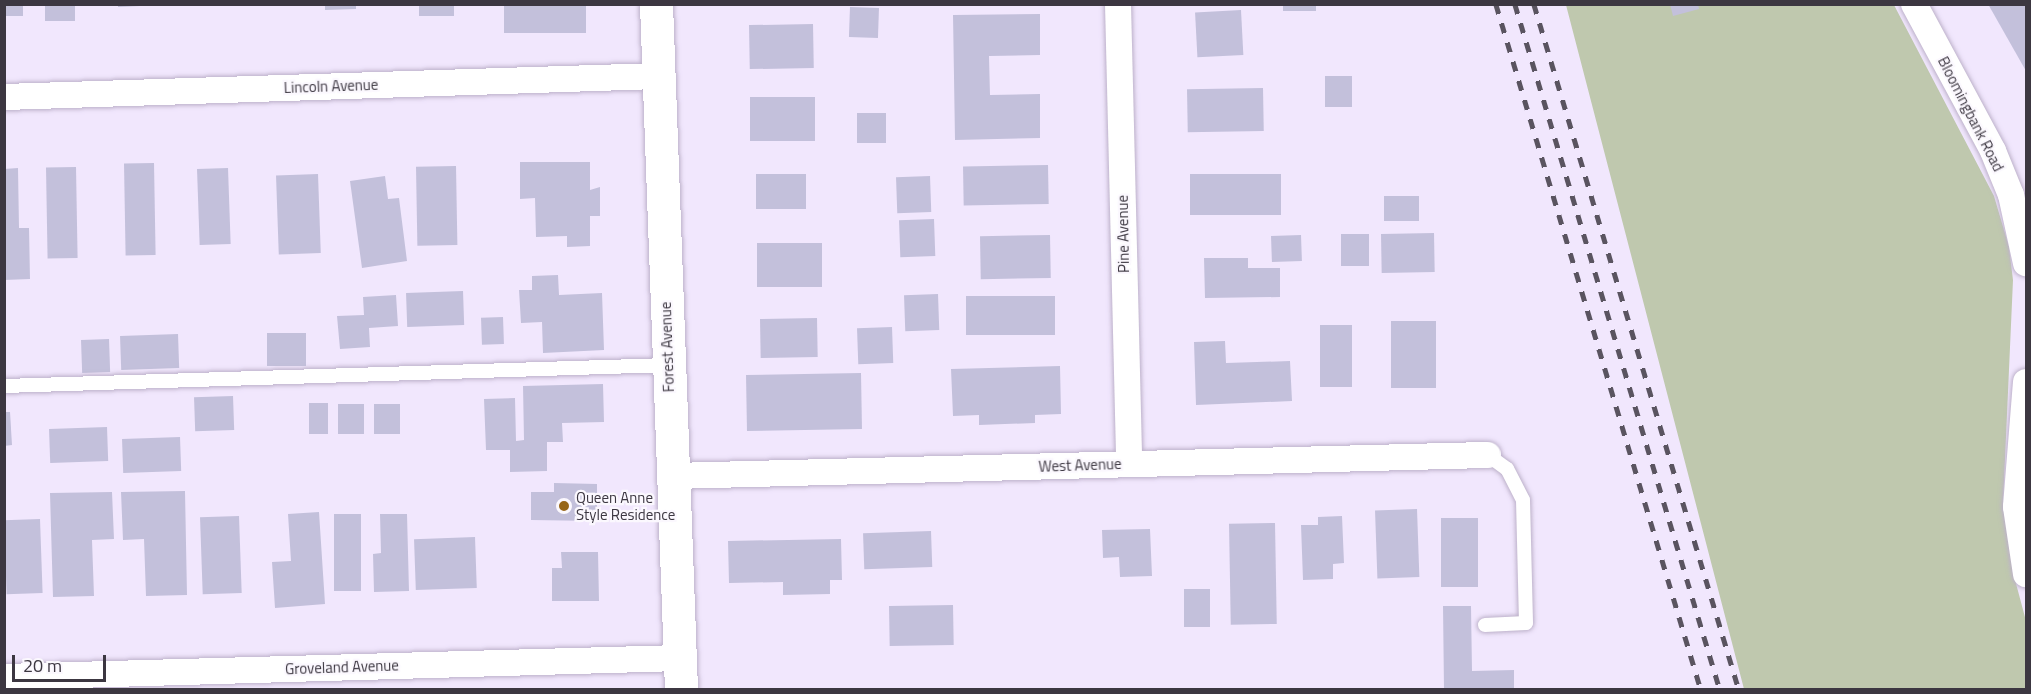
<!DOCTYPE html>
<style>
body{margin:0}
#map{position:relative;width:2031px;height:694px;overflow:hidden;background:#f1e7fd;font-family:"Titillium Web",sans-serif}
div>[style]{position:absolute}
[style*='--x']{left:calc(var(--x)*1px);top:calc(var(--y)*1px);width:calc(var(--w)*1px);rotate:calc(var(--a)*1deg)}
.green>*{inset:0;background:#bfc8ae}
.building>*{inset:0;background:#c3c0db;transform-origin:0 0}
.roads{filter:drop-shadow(0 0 2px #bdb1ca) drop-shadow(0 0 2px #bdb1ca)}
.service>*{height:14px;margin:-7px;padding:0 7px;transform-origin:7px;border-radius:7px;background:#fff}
.minor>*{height:26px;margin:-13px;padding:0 13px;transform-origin:13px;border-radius:13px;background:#fff}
.tertiary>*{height:33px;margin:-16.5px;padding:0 16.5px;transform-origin:16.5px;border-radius:16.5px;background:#fff}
.rail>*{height:4.5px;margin-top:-2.25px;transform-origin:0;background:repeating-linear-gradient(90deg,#5a5460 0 10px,transparent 0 20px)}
.dots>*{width:16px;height:16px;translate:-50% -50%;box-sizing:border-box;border:3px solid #fbf8fe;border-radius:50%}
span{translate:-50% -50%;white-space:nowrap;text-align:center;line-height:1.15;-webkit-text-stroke:4.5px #fbf8fe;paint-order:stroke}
.street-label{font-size:15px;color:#3c3741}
.poi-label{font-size:15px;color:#3c3741}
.left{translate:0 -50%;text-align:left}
.frame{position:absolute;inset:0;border:6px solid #3c3741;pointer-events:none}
.scale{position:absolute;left:12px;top:655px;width:94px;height:27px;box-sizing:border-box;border:3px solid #3c3741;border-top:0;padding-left:8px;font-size:18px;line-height:21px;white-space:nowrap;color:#3c3741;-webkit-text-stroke:4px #fbf8fe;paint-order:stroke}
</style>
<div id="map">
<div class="green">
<i style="clip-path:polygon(1566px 5px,1894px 5px,1994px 196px,2009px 247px,2013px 280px,2003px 504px,2014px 576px,2026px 621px,2026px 689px,1744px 689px)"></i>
</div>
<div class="building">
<i style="left:4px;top:4px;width:19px;height:12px"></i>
<i style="left:45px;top:4px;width:30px;height:17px"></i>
<i style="clip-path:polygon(118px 4px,140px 4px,140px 6px,118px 7px)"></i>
<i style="clip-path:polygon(325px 4px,356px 4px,356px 9px,325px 10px)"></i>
<i style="left:419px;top:4px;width:35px;height:12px"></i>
<i style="left:504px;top:4px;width:82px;height:29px"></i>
<i style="left:1283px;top:4px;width:33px;height:7px"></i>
<i style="clip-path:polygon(1670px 4px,1698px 4px,1699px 9px,1673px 16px)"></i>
<i style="clip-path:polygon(1988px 4px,2026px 4px,2026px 71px)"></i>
<i style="left:850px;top:7px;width:29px;height:30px;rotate:2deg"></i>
<i style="left:1241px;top:10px;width:45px;height:46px;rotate:87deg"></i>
<i style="clip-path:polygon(1040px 14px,1040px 55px,989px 56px,990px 95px,1040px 94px,1040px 138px,955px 140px,953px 15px)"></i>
<i style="left:813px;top:24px;width:44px;height:64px;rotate:89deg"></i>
<i style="left:1325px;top:76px;width:27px;height:31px"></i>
<i style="left:1263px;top:88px;width:43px;height:76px;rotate:89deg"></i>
<i style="left:815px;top:97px;width:44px;height:65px;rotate:90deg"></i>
<i style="left:857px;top:113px;width:29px;height:30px"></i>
<i style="clip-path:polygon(520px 162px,590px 162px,590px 190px,600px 187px,600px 216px,590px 216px,590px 246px,567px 247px,567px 236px,536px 237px,535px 198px,520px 199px)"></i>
<i style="left:154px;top:163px;width:92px;height:30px;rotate:89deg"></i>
<i style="left:1048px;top:165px;width:39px;height:85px;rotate:89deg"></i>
<i style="left:456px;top:166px;width:79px;height:40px;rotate:89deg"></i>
<i style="left:76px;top:167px;width:91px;height:30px;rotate:89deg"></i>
<i style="clip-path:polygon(18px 168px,19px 228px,29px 228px,30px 279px,4px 280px,4px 169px)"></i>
<i style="left:228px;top:168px;width:76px;height:31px;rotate:88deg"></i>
<i style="left:318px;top:174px;width:79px;height:42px;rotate:88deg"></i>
<i style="left:806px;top:174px;width:35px;height:50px;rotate:90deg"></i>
<i style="left:1281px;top:174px;width:41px;height:91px;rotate:90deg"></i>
<i style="clip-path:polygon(385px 176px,388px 199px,399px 198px,407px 261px,362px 268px,350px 181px)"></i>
<i style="left:930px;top:176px;width:36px;height:34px;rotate:88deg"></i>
<i style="left:1384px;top:196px;width:35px;height:25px"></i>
<i style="left:934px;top:219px;width:37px;height:35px;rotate:88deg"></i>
<i style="left:1434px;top:233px;width:39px;height:53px;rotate:89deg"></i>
<i style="left:1341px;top:234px;width:28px;height:32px"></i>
<i style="left:1050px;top:235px;width:43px;height:70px;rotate:89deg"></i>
<i style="left:1301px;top:235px;width:26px;height:30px;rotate:88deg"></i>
<i style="left:757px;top:243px;width:65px;height:44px"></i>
<i style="clip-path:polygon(1204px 258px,1248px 258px,1248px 268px,1280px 268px,1280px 297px,1205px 298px)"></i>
<i style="clip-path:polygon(558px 275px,559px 295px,602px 293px,604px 350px,543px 353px,542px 322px,521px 323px,519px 290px,532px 290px,532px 276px)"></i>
<i style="left:463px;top:291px;width:34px;height:57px;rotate:88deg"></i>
<i style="left:938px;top:294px;width:36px;height:34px;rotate:88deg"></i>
<i style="clip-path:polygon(396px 295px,398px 326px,369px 328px,370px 347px,340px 349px,337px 316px,364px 315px,363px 297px)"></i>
<i style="left:1055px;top:296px;width:39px;height:89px;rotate:90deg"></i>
<i style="left:503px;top:317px;width:27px;height:22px;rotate:88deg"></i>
<i style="left:817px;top:318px;width:39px;height:57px;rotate:89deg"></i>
<i style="left:1391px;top:321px;width:45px;height:67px"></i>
<i style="left:1320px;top:325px;width:32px;height:62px"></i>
<i style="left:892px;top:327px;width:36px;height:35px;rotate:88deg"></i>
<i style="left:306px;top:333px;width:33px;height:39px;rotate:90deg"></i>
<i style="left:178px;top:334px;width:34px;height:58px;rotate:88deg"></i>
<i style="left:109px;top:339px;width:33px;height:28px;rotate:88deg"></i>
<i style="clip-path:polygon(1225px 341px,1226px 363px,1290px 361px,1292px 401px,1196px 405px,1194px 342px)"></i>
<i style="clip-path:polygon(1060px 366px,1061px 414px,1035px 415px,1035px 423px,979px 425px,979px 415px,953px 416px,951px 369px)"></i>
<i style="left:861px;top:373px;width:56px;height:115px;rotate:89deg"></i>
<i style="clip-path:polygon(603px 384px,604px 422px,562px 423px,563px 442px,547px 442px,547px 471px,510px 472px,510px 450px,486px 450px,484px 399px,515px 398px,516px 441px,524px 440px,523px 386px)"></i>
<i style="left:233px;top:396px;width:34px;height:39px;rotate:88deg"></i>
<i style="left:309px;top:403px;width:19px;height:31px"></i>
<i style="left:364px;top:404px;width:30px;height:26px;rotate:90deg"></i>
<i style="left:400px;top:404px;width:30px;height:26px;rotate:90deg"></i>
<i style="clip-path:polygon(4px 412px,10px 412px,12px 445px,4px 446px)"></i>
<i style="left:107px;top:427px;width:34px;height:58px;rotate:88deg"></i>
<i style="left:180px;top:437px;width:34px;height:58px;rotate:88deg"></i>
<i style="clip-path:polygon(554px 483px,597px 484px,597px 521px,531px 520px,531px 492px,554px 492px)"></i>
<i style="clip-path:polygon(185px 491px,187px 595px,146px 596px,144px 539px,123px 540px,121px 492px)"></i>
<i style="clip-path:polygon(112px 492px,114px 539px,92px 540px,94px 596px,53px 597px,50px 493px)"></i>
<i style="left:1417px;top:509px;width:68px;height:42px;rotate:88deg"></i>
<i style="clip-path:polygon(319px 512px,325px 604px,275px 608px,272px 562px,291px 561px,288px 514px)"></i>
<i style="left:334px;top:514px;width:27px;height:77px"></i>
<i style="clip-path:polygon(380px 514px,407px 514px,409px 591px,374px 592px,373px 554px,381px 553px)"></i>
<i style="left:239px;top:516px;width:77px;height:39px;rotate:88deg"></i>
<i style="clip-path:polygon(1342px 516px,1344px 563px,1333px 564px,1333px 579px,1303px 580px,1301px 525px,1318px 525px,1318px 517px)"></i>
<i style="left:1441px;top:518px;width:37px;height:69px"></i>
<i style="left:40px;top:519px;width:74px;height:36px;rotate:88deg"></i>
<i style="left:1275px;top:523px;width:101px;height:46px;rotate:89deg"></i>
<i style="clip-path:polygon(1150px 529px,1152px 576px,1120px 577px,1119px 557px,1103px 558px,1102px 530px)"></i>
<i style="left:931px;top:531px;width:36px;height:68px;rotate:88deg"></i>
<i style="left:475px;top:537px;width:51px;height:61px;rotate:88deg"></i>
<i style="clip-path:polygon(841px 539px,842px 580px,830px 580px,830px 594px,783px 595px,783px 582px,729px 583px,728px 541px)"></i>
<i style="clip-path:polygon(561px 552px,598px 552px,599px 601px,552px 601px,552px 568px,562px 568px)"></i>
<i style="left:1184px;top:589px;width:26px;height:38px"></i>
<i style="left:953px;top:605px;width:40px;height:64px;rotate:89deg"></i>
<i style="clip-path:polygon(1443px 606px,1471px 606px,1472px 671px,1514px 670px,1514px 690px,1444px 690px)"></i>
</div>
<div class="roads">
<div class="service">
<i style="--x:4;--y:386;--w:664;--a:-1.81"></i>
<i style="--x:1485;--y:625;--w:41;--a:-2.8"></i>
<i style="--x:1526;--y:623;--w:123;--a:-91.4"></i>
<i style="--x:1523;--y:500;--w:35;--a:-117"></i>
<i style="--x:1507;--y:469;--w:24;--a:-144"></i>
</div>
<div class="minor">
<i style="--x:1118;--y:4;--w:459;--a:88.6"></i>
<i style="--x:1914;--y:4;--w:167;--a:61.7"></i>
<i style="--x:1993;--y:151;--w:48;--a:67.8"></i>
<i style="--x:2011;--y:195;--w:70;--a:77.6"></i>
<i style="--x:4;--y:97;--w:654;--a:-1.84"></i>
<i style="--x:2026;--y:382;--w:125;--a:94.6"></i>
<i style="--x:2016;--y:507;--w:68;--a:81.5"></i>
<i style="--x:673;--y:476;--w:815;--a:-1.48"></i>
<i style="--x:4;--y:677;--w:675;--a:-1.61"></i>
</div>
<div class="tertiary">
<i style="--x:656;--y:4;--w:686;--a:87.91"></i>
</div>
</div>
<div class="rail">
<i style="--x:1496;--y:4;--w:716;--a:73.36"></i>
<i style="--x:1515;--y:4;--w:716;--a:73.36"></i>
<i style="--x:1534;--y:4;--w:716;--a:73.36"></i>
</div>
<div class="dots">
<i style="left:564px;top:506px;background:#976518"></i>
</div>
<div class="street-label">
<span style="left:331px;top:86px;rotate:-2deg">Lincoln Avenue</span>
<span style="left:1971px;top:114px;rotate:63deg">Bloomingbank Road</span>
<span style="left:1123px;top:234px;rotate:-91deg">Pine Avenue</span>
<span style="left:667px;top:347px;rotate:-92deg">Forest Avenue</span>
<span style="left:1080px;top:465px;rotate:-2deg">West Avenue</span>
<span style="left:342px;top:667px;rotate:-2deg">Groveland Avenue</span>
</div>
<div class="poi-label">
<span class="left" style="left:576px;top:506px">Queen Anne<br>Style Residence</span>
</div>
<div class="frame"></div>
<div class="scale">20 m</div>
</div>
